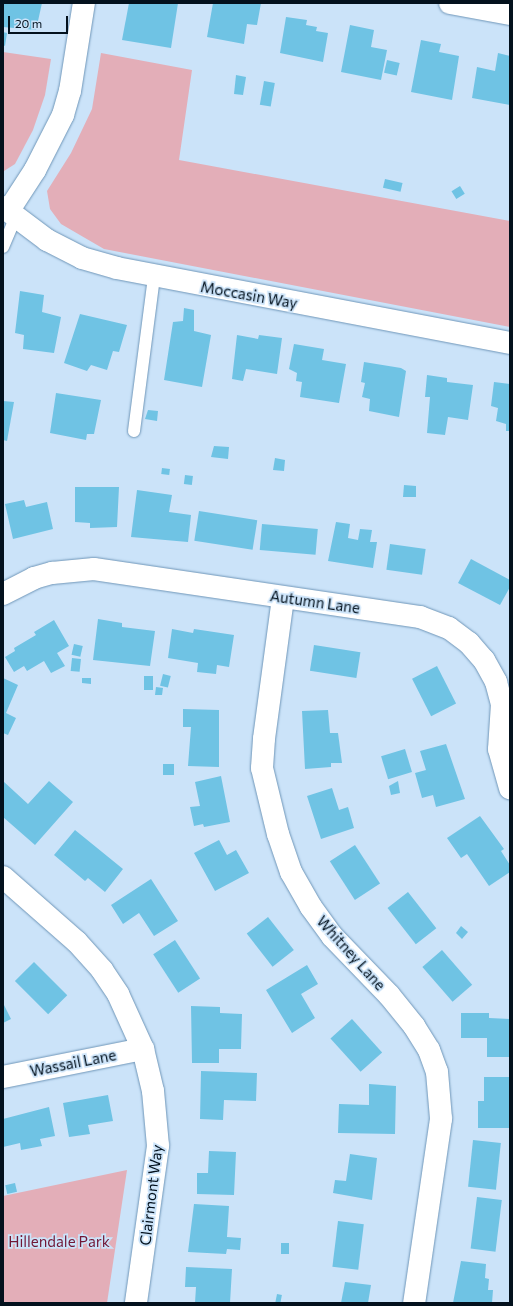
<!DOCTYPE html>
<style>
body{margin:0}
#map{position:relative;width:513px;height:1306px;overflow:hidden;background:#cbe3f9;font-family:Commissioner,sans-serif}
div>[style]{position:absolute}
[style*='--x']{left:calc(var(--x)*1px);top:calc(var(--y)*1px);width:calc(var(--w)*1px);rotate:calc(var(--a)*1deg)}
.green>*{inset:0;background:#e3aeb8}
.building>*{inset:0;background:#6fc3e4;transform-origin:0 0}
.roads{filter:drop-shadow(0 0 1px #6f96b8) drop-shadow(0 0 1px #6f96b8)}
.service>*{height:12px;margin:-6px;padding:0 6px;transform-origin:6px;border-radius:6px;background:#fff}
.minor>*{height:22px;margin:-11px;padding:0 11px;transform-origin:11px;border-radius:11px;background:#fff}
.tertiary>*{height:22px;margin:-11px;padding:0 11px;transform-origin:11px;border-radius:11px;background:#fff}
span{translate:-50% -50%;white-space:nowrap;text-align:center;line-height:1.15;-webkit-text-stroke:3.5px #cbe3f9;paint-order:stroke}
.street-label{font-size:15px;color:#03111d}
.park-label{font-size:15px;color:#711736}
.frame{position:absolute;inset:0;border:4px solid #03111d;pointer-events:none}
.scale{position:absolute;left:8px;top:16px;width:60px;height:18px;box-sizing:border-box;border:2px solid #03111d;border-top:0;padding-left:5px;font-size:12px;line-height:14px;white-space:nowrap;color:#03111d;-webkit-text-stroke:3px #cbe3f9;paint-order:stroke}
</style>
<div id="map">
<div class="green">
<i style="clip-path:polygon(3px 52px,51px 59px,45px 95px,33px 130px,15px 164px,4px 171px)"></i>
<i style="clip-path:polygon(101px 53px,192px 70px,179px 160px,510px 221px,510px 327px,104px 249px,61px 224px,50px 209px,47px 191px,71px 153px,92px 109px)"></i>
<i style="clip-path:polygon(127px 1170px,107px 1303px,3px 1303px,3px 1196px)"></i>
</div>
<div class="building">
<i style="clip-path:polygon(3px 3px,42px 3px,36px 30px,3px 27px)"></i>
<i style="clip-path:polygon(129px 3px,178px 3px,171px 48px,122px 40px)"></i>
<i style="clip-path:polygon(213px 3px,261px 3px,257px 25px,247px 24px,244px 44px,207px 37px)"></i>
<i style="clip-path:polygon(286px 17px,307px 20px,306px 25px,317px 27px,316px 31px,328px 33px,323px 62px,280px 53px)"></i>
<i style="clip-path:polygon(350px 25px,374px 30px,371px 47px,387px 50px,381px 80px,341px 72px)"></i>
<i style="clip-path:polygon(3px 32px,7px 33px,5px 46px,3px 45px)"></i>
<i style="clip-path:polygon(421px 40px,441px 44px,439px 52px,459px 56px,452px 100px,411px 92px)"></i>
<i style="clip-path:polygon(498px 53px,510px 56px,510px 105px,472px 98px,477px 67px,495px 71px)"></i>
<i style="left:387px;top:60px;width:13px;height:13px;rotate:13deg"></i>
<i style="clip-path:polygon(236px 75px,246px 77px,243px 95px,234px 94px)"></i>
<i style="left:264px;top:81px;width:11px;height:24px;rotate:10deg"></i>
<i style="left:385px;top:179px;width:18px;height:9px;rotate:13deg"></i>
<i style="left:460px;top:186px;width:9px;height:10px;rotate:58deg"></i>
<i style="clip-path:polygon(20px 291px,44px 295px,42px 312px,61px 317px,54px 353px,23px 349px,24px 335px,15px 333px)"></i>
<i style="clip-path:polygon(184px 308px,194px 310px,194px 331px,211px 335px,202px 387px,164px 380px,173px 322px,183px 321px)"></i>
<i style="clip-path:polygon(80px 314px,127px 325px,119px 352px,113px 351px,107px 370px,91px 365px,87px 371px,64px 363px)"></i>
<i style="clip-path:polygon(237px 335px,258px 339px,259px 335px,282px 338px,277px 374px,246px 369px,243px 381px,232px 379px)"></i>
<i style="clip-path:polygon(294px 344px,324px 349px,322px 360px,346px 364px,339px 403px,300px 397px,302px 382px,296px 381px,297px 373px,289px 369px)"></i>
<i style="clip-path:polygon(364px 362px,401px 368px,406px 371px,399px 417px,369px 411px,370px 399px,362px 397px,365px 383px,361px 382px)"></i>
<i style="clip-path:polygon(427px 375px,447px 378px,447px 382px,473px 385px,468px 420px,448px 417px,445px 435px,427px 433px,430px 397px,425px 397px)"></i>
<i style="clip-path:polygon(494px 382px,510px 384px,510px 431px,506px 431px,506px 424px,496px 421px,498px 408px,491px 406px)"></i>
<i style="clip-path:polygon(56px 393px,101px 400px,94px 434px,87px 434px,86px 440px,50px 433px)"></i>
<i style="clip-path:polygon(3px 401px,14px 402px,7px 441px,3px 440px)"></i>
<i style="clip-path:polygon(148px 410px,158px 411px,157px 421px,145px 419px)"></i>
<i style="clip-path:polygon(214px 446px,229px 447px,228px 459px,211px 457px)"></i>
<i style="clip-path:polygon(275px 458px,285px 460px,284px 471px,273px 470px)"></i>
<i style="left:162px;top:468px;width:8px;height:6px;rotate:7deg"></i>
<i style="left:185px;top:475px;width:8px;height:9px;rotate:7deg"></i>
<i style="clip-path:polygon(404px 485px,416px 486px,416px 497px,403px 497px)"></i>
<i style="clip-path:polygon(75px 487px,119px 487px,117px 527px,90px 528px,90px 523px,75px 522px)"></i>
<i style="clip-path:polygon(137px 490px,172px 495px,169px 512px,191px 515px,188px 542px,131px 537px)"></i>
<i style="clip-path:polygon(24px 500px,26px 507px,47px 502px,53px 529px,13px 539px,5px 504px)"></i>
<i style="left:199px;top:511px;width:59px;height:30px;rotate:9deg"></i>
<i style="clip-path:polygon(336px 522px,350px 524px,348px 538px,358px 540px,360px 529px,372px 530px,370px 542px,377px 542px,373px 568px,328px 561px)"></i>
<i style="left:262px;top:524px;width:56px;height:26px;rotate:5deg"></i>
<i style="left:390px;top:544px;width:36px;height:26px;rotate:8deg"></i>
<i style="clip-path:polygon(471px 559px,510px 580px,510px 587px,500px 605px,458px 583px)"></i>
<i style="clip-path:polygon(98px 619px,122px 623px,122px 627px,155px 631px,150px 666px,93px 660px)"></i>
<i style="clip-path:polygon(54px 620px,69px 646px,57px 653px,65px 666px,51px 673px,44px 661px,27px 671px,24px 666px,14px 672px,5px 657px,15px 651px,14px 648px,36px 635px,34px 632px)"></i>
<i style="clip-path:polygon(172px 629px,193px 633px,194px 629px,234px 635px,229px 667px,217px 665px,216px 674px,197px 672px,198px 663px,168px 658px)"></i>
<i style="left:74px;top:644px;width:9px;height:11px;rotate:13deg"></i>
<i style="left:314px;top:645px;width:47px;height:26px;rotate:9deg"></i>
<i style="left:72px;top:658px;width:9px;height:13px;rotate:6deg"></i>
<i style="left:437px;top:666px;width:42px;height:28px;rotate:63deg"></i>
<i style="left:163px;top:674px;width:8px;height:12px;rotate:14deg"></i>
<i style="left:144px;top:676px;width:9px;height:14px"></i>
<i style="clip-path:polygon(3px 678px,18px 685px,6px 713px,16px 718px,8px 735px,3px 733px)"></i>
<i style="clip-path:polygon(82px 678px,91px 678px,91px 684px,82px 683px)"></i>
<i style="clip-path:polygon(156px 687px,163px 688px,162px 695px,155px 695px)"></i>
<i style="clip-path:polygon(183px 709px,219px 710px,219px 767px,188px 766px,191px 727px,183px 727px)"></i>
<i style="clip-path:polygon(328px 710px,330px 733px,338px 733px,342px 763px,331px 763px,331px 767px,305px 769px,302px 711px)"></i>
<i style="clip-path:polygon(446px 744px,465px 799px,436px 807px,433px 795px,422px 798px,415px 773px,426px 770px,420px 751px)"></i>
<i style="left:405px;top:749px;width:24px;height:25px;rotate:73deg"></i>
<i style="left:163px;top:764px;width:11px;height:11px"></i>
<i style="clip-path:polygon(221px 776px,230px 822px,204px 827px,203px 824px,194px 826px,190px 807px,200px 806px,195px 782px)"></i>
<i style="clip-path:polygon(3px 781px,28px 804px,49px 781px,73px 802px,35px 845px,3px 817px)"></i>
<i style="clip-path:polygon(398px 781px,400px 793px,391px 795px,389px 786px)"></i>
<i style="clip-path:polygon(332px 788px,339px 810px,348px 807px,354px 828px,321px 839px,307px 796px)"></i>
<i style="clip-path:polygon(480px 816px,504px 849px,501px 851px,510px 865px,510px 872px,489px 886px,467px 854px,461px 858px,447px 838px)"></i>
<i style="clip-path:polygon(75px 830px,123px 869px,105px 892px,88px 878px,85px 881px,54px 855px)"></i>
<i style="clip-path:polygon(219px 840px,227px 855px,236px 850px,249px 873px,215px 891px,194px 853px)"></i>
<i style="left:355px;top:845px;width:46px;height:30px;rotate:57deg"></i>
<i style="clip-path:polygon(151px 879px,178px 921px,154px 936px,139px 913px,123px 924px,111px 905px)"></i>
<i style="left:408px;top:892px;width:46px;height:26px;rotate:52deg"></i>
<i style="left:268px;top:917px;width:42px;height:27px;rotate:52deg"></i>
<i style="clip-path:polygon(461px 926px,468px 932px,462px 939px,456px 933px)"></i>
<i style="left:175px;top:940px;width:46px;height:26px;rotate:57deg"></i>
<i style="left:442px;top:950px;width:46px;height:26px;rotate:49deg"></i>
<i style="left:34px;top:962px;width:47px;height:27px;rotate:45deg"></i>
<i style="clip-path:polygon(307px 965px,318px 984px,301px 994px,315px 1018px,292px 1033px,266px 990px)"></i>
<i style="clip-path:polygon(3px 1003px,11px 1019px,3px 1023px)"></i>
<i style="clip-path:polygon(191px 1006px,220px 1007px,220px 1013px,242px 1014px,241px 1049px,219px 1049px,219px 1063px,192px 1063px)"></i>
<i style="clip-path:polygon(461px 1013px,489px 1013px,489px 1018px,510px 1019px,510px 1057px,487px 1057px,487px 1038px,461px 1038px)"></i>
<i style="left:352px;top:1019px;width:45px;height:29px;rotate:48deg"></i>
<i style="clip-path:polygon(201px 1071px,257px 1073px,256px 1101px,224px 1100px,223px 1120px,200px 1119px)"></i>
<i style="clip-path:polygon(484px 1077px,510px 1077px,510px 1128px,478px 1128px,478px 1101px,484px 1101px)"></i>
<i style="clip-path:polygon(369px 1084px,396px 1086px,395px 1134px,338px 1133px,339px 1104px,369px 1105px)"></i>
<i style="clip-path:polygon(108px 1095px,113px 1121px,88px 1125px,90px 1134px,69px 1137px,63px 1103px)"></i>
<i style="clip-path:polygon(49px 1107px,55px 1136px,40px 1139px,42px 1146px,21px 1150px,20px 1143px,3px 1147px,3px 1119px)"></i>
<i style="left:473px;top:1140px;width:28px;height:47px;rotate:6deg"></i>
<i style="clip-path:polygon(209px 1151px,236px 1152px,234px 1195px,197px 1194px,197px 1173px,208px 1173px)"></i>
<i style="clip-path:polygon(350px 1154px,377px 1158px,372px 1200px,333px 1193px,335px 1180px,346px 1181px)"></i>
<i style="left:15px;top:1183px;width:9px;height:10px;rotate:77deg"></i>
<i style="left:477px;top:1197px;width:25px;height:52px;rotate:7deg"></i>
<i style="clip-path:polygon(194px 1204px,229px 1206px,227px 1237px,241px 1238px,240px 1250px,227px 1249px,226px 1254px,188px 1252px)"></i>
<i style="left:338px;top:1221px;width:26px;height:46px;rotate:7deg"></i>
<i style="left:281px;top:1243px;width:8px;height:11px"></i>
<i style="clip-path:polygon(461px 1261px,486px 1264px,485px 1278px,489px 1279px,488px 1290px,493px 1290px,492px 1303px,453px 1303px)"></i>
<i style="clip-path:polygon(186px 1267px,232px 1269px,230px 1303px,195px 1303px,196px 1287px,185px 1287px)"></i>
<i style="clip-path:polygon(345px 1282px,371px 1285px,368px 1303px,341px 1303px)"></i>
<i style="left:277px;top:1294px;width:5px;height:9px;rotate:11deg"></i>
</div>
<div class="roads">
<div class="service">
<i style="--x:3;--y:247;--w:34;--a:-67"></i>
<i style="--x:134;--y:431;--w:155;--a:-82.6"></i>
</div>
<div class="minor">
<i style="--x:450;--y:3;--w:61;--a:10.4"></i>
<i style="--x:3;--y:207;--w:55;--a:36.9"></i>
<i style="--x:47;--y:240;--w:39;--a:27"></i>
<i style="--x:82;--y:258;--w:36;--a:16"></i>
<i style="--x:117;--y:268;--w:400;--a:10.8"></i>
<i style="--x:9;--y:210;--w:48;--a:-57"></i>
<i style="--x:35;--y:170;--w:62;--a:-63"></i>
<i style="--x:63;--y:115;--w:25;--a:-74"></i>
<i style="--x:70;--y:91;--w:89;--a:-81"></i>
<i style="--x:3;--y:594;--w:35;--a:-27"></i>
<i style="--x:34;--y:578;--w:19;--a:-16"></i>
<i style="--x:52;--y:573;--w:42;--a:-5.4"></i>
<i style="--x:94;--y:569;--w:330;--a:8.4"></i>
<i style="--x:420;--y:617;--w:31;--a:21"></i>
<i style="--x:449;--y:628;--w:25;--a:37"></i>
<i style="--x:469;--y:643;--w:23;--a:49"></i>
<i style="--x:484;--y:660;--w:25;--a:61"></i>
<i style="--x:496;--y:682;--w:23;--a:75"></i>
<i style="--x:502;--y:704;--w:45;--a:93.8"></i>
<i style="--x:499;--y:749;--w:41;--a:74.2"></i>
<i style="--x:283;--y:598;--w:142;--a:97.7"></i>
<i style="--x:264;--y:739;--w:29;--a:94"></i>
<i style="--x:262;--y:768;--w:68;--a:76.4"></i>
<i style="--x:278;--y:834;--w:40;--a:71.1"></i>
<i style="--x:291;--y:872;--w:40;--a:60.3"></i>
<i style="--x:311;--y:907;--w:36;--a:54"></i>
<i style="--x:332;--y:936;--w:82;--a:46"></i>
<i style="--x:389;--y:995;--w:40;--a:51"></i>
<i style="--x:414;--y:1026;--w:28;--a:58"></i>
<i style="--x:429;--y:1050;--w:23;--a:70"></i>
<i style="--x:437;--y:1072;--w:47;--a:85.1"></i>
<i style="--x:441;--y:1119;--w:186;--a:98.3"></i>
<i style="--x:3;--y:1077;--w:143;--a:-11.3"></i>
</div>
<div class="tertiary">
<i style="--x:3;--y:877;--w:98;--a:41.3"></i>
<i style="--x:77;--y:942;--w:38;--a:48"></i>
<i style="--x:102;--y:970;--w:29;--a:56"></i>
<i style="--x:118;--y:994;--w:60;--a:65.6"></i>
<i style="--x:143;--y:1049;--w:43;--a:76.6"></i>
<i style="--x:153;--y:1091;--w:55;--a:84.8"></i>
<i style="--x:158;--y:1146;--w:159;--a:98"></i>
</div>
</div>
<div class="street-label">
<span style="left:249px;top:295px;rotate:10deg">Moccasin Way</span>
<span style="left:315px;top:602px;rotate:8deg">Autumn Lane</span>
<span style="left:351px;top:953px;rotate:48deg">Whitney Lane</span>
<span style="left:73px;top:1063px;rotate:-11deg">Wassail Lane</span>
<span style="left:151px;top:1195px;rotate:-83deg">Clairmont Way</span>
</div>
<div class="park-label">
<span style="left:59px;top:1242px">Hillendale Park</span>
</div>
<div class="frame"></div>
<div class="scale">20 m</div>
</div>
